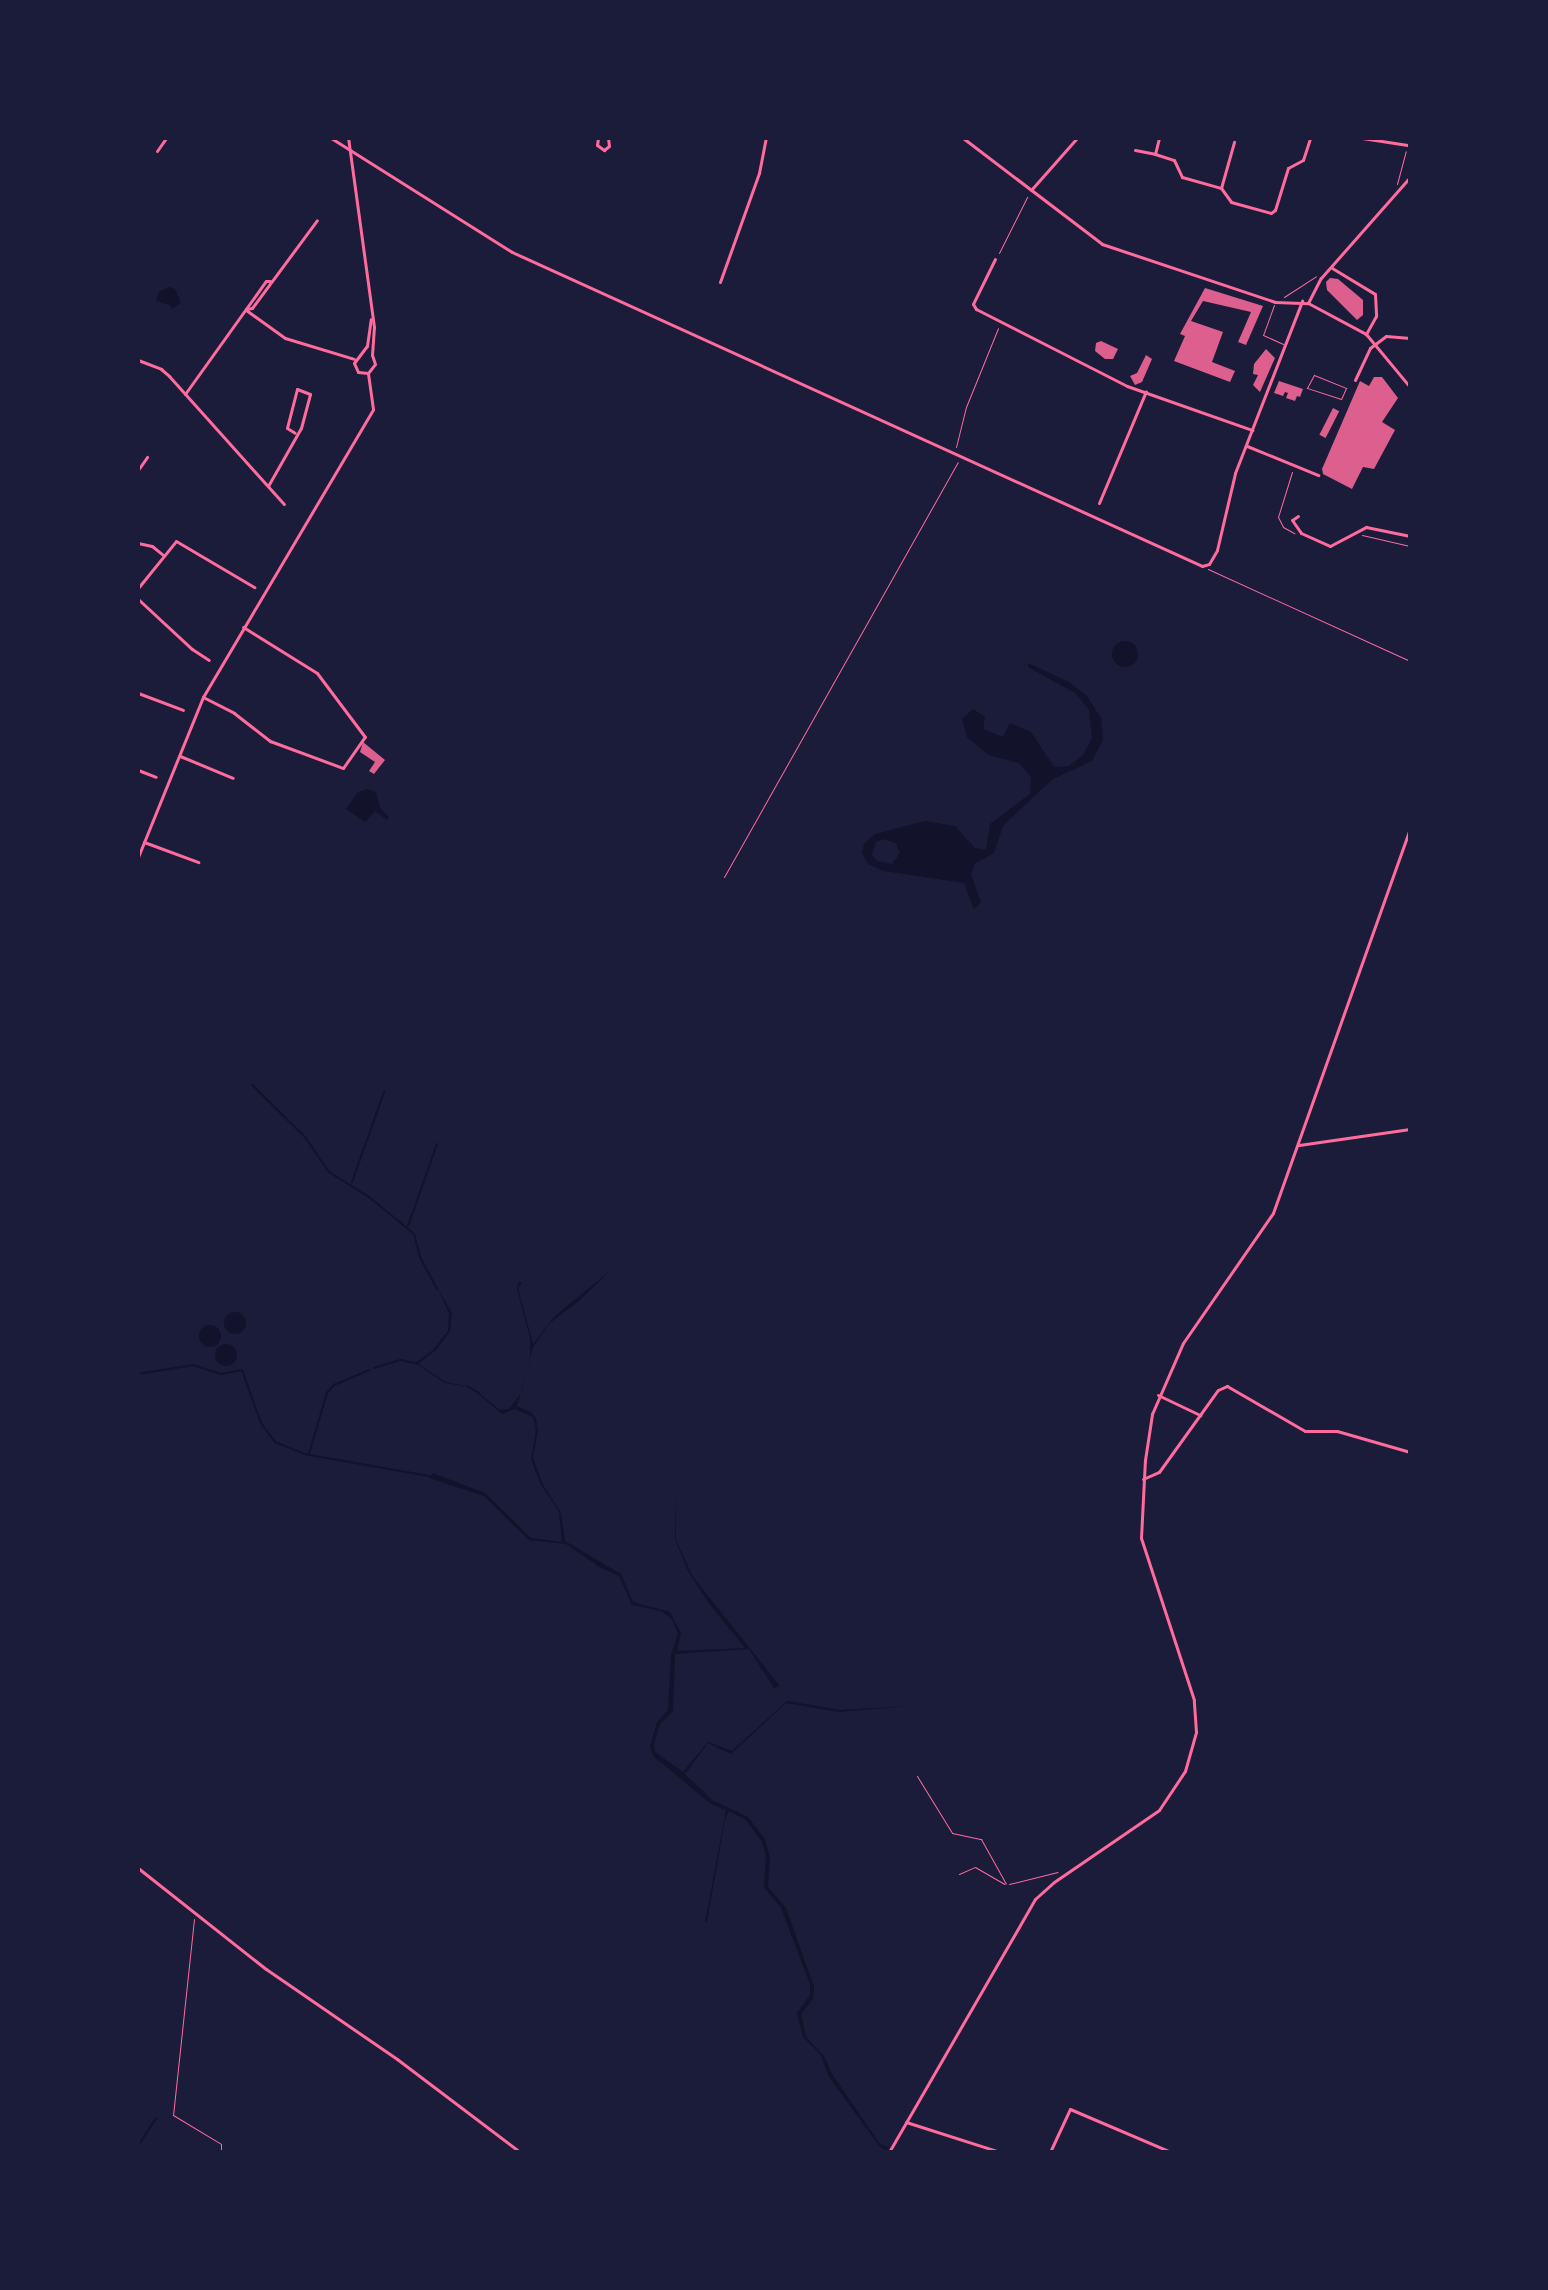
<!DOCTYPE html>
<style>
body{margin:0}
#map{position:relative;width:1548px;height:2290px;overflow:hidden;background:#1b1b3a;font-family:Quicksand,sans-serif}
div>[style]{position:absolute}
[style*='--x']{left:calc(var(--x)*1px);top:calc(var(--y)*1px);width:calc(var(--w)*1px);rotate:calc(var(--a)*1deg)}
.water>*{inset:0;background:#12122b}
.round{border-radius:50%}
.stream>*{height:2px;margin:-1px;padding:0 1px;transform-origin:1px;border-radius:1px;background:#12122b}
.building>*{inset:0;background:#dd5f8e;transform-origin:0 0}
.path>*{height:1px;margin:-0.5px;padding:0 0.5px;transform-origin:0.5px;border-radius:0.5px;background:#ff6b9d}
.service>*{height:1px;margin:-0.5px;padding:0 0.5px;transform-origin:0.5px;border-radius:0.5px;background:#ff6b9d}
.minor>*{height:3px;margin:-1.5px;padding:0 1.5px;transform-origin:1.5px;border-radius:1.5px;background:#ff6b9d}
.tertiary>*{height:3px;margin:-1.5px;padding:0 1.5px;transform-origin:1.5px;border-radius:1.5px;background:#ff6b9d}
span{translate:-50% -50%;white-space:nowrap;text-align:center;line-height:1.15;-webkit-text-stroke:6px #1b1b3a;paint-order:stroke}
.frame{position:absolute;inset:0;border:140px solid #1b1b3a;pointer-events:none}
</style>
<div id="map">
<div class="water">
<i style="clip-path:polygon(169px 287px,175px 289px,181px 303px,172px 309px,170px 305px,156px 301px,159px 292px)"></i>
<i class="round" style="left:1112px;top:641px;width:26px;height:26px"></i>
<i style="clip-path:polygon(evenodd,1028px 663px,1069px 682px,1087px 696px,1101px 718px,1103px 740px,1092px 761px,1053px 779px,1012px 817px,1003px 826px,994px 853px,975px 863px,971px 875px,981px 902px,974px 909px,964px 883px,884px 871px,868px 864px,862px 853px,864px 844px,875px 834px,925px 821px,955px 826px,975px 848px,986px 850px,990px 824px,1030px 794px,1031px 777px,1019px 763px,989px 755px,967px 737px,962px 719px,973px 709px,985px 717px,983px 729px,1003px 737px,1010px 723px,1031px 732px,1054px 767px,1069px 766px,1083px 755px,1092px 738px,1089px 710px,1075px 693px,1028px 667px,1028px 663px,884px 839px,896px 843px,900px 853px,892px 864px,877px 861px,872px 855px,876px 842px,884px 839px)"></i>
<i style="clip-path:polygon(367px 789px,376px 792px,380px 808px,389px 817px,387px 820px,375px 811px,365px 822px,346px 809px,357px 793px)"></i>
<i style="clip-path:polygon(612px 1269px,580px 1300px,550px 1323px,533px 1347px,517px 1406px,531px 1412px,536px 1419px,538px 1430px,533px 1457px,542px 1483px,561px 1513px,565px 1541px,621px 1574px,633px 1602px,670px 1612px,681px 1633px,677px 1651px,745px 1648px,707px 1601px,688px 1571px,675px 1539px,676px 1494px,676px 1540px,693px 1577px,780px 1686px,774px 1688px,749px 1649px,675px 1654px,673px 1711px,660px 1724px,654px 1744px,655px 1752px,683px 1772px,708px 1742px,732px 1751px,787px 1701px,841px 1710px,908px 1706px,839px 1712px,786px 1703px,731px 1754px,708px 1743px,685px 1774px,712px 1800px,748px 1817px,765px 1839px,770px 1858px,768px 1887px,786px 1908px,814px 1987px,813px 1999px,801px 2014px,806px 2037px,824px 2056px,832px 2074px,880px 2144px,889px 2148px,887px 2151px,880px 2147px,829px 2077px,820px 2054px,803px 2037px,797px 2013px,810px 1995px,810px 1984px,781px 1908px,764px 1887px,766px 1856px,762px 1842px,746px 1820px,729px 1811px,725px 1819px,707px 1922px,705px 1923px,726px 1810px,711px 1804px,653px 1756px,650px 1747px,657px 1722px,668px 1710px,671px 1655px,678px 1634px,672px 1619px,661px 1611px,632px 1605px,619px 1576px,601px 1568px,566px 1544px,529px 1540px,484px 1496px,429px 1478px,433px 1473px,485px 1493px,531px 1538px,562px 1542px,559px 1512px,540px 1483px,531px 1460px,536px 1429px,533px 1417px,515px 1409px,502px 1414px,470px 1387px,445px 1383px,415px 1363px,433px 1350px,448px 1331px,449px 1313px,438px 1289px,452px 1313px,450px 1331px,437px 1349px,418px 1364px,446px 1382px,471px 1387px,500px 1410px,509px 1409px,521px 1393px,530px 1357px,530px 1338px,517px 1289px,519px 1281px,522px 1283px,518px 1288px,533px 1344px,554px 1317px)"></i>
<i class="round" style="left:224px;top:1312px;width:22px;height:22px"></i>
<i class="round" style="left:199px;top:1325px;width:22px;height:22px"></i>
<i class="round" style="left:215px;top:1344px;width:22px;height:22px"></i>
</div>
<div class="stream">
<i style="--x:252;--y:1085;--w:74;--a:44.5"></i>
<i style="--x:305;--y:1137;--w:42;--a:55.6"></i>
<i style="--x:329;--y:1172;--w:47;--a:32"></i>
<i style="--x:369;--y:1197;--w:58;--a:39.4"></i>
<i style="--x:414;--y:1234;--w:24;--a:75"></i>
<i style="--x:420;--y:1257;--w:36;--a:62"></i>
<i style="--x:352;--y:1182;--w:96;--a:-70.4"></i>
<i style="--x:408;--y:1226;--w:87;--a:-70.5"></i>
<i style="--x:374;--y:1368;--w:28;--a:-17"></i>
<i style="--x:401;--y:1360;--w:14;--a:12"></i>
<i style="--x:138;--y:1374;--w:56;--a:-9.3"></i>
<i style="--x:193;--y:1365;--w:28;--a:18"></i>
<i style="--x:220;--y:1374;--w:22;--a:-10"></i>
<i style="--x:242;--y:1370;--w:56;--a:70.3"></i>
<i style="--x:261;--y:1423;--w:24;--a:54"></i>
<i style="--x:275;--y:1442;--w:31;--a:22"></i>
<i style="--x:304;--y:1454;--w:127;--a:10"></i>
<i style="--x:467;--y:1386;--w:13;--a:29"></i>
<i style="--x:309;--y:1454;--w:64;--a:-73.6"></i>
<i style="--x:327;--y:1393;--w:11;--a:-49"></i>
<i style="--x:334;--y:1385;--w:38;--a:-23"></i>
<i style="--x:138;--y:2146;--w:33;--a:-57"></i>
</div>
<div class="building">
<i style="clip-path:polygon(1330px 278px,1338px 279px,1363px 300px,1363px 315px,1357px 320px,1327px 290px,1326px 282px)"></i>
<i style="clip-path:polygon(1205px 288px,1263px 306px,1246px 345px,1238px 342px,1251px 312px,1203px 301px,1191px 321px,1223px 332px,1212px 362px,1235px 371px,1230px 382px,1174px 361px,1185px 336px,1180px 334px)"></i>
<i style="clip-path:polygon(1101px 341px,1118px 349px,1113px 359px,1105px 359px,1095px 351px,1096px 343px)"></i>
<i style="clip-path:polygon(1266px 349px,1275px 358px,1260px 392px,1253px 385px,1258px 375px,1253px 374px,1254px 364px)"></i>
<i style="clip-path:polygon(1146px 355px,1152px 359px,1142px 382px,1135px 385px,1130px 376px,1137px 373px)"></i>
<i style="clip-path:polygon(1374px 377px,1382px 377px,1398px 398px,1382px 422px,1395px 430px,1374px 469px,1363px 467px,1352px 489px,1323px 474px,1322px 469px,1360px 381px,1369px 386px)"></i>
<i style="clip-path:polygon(1279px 381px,1303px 389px,1300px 397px,1297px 396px,1295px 401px,1286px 398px,1288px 393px,1285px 392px,1283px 396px,1274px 393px)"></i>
<i style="left:1333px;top:408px;width:7px;height:30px;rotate:27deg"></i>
<i style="clip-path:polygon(363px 742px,385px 760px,374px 774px,369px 771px,375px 762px,360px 752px)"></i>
</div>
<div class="path">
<i style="--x:1397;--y:184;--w:34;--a:-75"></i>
<i style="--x:999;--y:253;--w:63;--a:-63.4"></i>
<i style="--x:1284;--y:297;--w:38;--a:-33"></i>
<i style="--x:956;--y:447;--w:41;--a:-76"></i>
<i style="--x:966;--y:407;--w:85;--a:-67.9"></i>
<i style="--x:1292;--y:472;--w:47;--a:107.3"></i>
<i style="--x:1278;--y:517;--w:11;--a:63"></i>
<i style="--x:1283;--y:527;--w:13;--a:29"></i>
<i style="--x:1362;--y:535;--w:49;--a:12.9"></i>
<i style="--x:1208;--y:569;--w:222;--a:24.5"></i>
<i style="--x:724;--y:877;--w:476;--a:-60.6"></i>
<i style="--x:917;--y:1776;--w:67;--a:58.4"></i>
<i style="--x:952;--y:1833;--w:30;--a:12"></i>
<i style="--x:981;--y:1839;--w:51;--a:60.9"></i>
<i style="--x:959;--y:1874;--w:17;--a:-24"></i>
<i style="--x:975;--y:1867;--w:34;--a:30"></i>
<i style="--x:1009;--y:1884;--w:50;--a:-13.8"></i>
<i style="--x:194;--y:1919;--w:197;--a:96.1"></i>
<i style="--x:173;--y:2115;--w:56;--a:31.1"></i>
<i style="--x:221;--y:2144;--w:8;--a:90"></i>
</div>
<div class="service">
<i style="--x:1274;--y:305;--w:32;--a:110"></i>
<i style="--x:1263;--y:335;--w:22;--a:24"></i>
<i style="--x:1314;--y:375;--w:35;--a:22"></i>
<i style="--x:1346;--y:388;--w:12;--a:114"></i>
<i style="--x:1341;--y:399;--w:36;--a:-162"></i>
<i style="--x:1307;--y:388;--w:15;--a:-62"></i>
</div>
<div class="minor">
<i style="--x:331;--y:138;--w:214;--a:32.2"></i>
<i style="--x:512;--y:252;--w:758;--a:24.47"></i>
<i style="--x:1202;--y:566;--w:7;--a:-16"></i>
<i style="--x:1209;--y:564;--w:16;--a:-60"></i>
<i style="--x:1217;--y:550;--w:79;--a:-76.8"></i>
<i style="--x:1235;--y:473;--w:185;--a:-68.7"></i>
<i style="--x:598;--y:138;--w:7;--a:98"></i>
<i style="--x:597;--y:145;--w:9;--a:36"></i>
<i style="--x:604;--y:150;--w:6;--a:-39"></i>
<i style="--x:609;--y:146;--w:8;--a:-97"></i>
<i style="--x:1159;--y:138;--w:16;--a:104"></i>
<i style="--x:1155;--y:154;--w:20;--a:18"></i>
<i style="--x:1174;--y:160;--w:19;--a:65"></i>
<i style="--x:1182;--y:177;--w:41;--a:15.8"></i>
<i style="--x:1221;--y:188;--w:17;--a:54"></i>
<i style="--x:1231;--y:202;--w:41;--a:15.4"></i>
<i style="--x:1271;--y:213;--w:5;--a:-37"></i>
<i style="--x:1275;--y:210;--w:44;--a:-72.8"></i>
<i style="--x:1288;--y:168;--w:17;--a:-28"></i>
<i style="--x:1303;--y:160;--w:23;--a:-72"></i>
<i style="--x:1362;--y:138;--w:46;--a:8.8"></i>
<i style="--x:1135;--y:150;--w:20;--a:11"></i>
<i style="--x:157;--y:151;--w:16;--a:-55"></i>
<i style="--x:1221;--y:188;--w:48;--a:-74.2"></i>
<i style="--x:1031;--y:190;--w:69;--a:-48.5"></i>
<i style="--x:995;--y:259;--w:50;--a:116.1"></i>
<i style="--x:973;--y:304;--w:6;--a:59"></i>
<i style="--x:976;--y:309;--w:169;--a:27"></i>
<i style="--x:1127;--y:386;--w:133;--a:19.4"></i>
<i style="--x:1332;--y:268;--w:50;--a:31.2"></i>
<i style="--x:1375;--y:294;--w:22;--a:87"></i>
<i style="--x:1376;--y:316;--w:21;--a:119"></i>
<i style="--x:720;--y:282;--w:116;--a:-70.3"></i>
<i style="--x:759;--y:173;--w:36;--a:-79"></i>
<i style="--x:1308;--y:303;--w:28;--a:-63"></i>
<i style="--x:1321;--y:278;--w:135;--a:-48.6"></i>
<i style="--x:246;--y:309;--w:6;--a:-9"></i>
<i style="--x:252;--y:308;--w:109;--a:-53.5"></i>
<i style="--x:246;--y:310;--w:48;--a:35.7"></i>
<i style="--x:285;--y:338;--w:72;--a:16.9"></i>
<i style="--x:138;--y:360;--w:25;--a:21"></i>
<i style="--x:161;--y:369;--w:11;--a:41"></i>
<i style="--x:169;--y:376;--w:172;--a:48.1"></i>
<i style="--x:1355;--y:380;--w:35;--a:-65"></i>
<i style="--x:1370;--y:348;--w:20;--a:-37"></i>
<i style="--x:1386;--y:336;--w:21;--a:5"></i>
<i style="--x:185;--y:394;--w:139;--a:-54.4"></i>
<i style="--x:266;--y:281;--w:4;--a:0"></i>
<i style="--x:1247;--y:446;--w:77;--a:22.2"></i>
<i style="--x:138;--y:470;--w:16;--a:-55"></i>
<i style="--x:268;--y:486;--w:67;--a:-60.4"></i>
<i style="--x:301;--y:428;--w:35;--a:-75"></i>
<i style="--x:310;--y:394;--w:14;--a:-159"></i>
<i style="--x:297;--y:389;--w:40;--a:104.4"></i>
<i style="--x:287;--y:428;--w:9;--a:32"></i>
<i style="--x:1099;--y:503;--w:121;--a:-67.2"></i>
<i style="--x:1298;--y:516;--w:7;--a:146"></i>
<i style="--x:1292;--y:520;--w:16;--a:55"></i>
<i style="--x:1301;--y:533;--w:32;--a:24"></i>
<i style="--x:1330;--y:546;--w:41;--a:-27.8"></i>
<i style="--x:1366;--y:527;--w:45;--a:11.6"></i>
<i style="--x:138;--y:543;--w:14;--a:12"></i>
<i style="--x:152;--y:546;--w:14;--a:39"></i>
<i style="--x:138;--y:588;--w:60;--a:-51"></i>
<i style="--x:176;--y:541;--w:91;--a:30.5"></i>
<i style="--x:138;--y:599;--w:74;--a:42.8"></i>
<i style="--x:192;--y:649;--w:20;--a:33"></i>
<i style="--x:138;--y:693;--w:48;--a:20.7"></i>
<i style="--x:203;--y:697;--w:35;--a:27"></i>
<i style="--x:234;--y:713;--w:46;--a:37.9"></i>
<i style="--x:270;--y:741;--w:78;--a:20.3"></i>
<i style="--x:343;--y:768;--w:38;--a:-55"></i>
<i style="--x:365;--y:737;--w:80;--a:-126.9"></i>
<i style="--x:317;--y:673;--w:87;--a:-148.1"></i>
<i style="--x:180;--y:756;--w:57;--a:22.5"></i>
<i style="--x:138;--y:770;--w:19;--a:21"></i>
<i style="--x:144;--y:842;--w:58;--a:20.3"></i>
<i style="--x:1299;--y:1145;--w:112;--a:-8.2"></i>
<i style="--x:1158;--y:1395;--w:47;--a:25.5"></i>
<i style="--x:1143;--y:1479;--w:17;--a:-24"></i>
<i style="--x:1159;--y:1472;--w:101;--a:-54.3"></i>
<i style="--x:1218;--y:1390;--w:10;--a:-24"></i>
<i style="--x:1227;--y:1386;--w:90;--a:30"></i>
<i style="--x:1305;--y:1431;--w:32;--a:0"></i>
<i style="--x:1337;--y:1431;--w:76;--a:16"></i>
<i style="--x:138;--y:1868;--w:163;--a:38.3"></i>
<i style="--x:266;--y:1969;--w:159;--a:34.5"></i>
<i style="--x:397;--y:2059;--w:154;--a:37.1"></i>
<i style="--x:906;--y:2122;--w:99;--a:17.7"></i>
<i style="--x:889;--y:2152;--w:292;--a:-60"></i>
<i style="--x:1035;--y:1899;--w:25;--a:-42"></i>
<i style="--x:1054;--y:1882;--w:127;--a:-34.4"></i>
<i style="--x:1159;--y:1810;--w:47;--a:-56.3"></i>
<i style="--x:1185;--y:1771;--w:41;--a:-74.2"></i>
<i style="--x:1196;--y:1732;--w:32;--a:-94"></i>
<i style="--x:1194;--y:1700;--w:170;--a:-108.1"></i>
<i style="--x:1141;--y:1538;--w:78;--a:-87.1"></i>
<i style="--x:1145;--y:1460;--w:47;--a:-81.3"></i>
<i style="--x:1152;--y:1414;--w:77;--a:-66.4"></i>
<i style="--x:1183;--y:1343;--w:158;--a:-55.3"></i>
<i style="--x:1273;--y:1213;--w:408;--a:-70.4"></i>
<i style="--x:1050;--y:2152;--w:47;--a:-65.1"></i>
<i style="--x:1070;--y:2109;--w:110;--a:23.1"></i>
</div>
<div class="tertiary">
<i style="--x:963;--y:138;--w:175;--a:37.3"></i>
<i style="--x:1102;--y:244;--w:182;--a:18.5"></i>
<i style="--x:1275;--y:302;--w:33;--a:2"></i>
<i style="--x:1308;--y:303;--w:66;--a:28.1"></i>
<i style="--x:1366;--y:334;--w:69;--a:50.3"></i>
<i style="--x:368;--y:373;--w:10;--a:-174"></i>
<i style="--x:358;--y:372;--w:10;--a:-114"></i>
<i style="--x:354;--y:363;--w:21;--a:-53"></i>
<i style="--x:367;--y:346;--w:27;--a:-82"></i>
<i style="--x:138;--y:857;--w:173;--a:-67.9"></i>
<i style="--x:203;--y:697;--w:334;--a:-59.4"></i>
<i style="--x:373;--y:409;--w:36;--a:-98"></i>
<i style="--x:368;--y:373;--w:11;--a:-52"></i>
<i style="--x:375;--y:364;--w:9;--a:-108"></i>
<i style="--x:372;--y:355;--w:28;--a:-86"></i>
<i style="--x:374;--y:327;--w:191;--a:-97.8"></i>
</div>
<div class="frame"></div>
</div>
